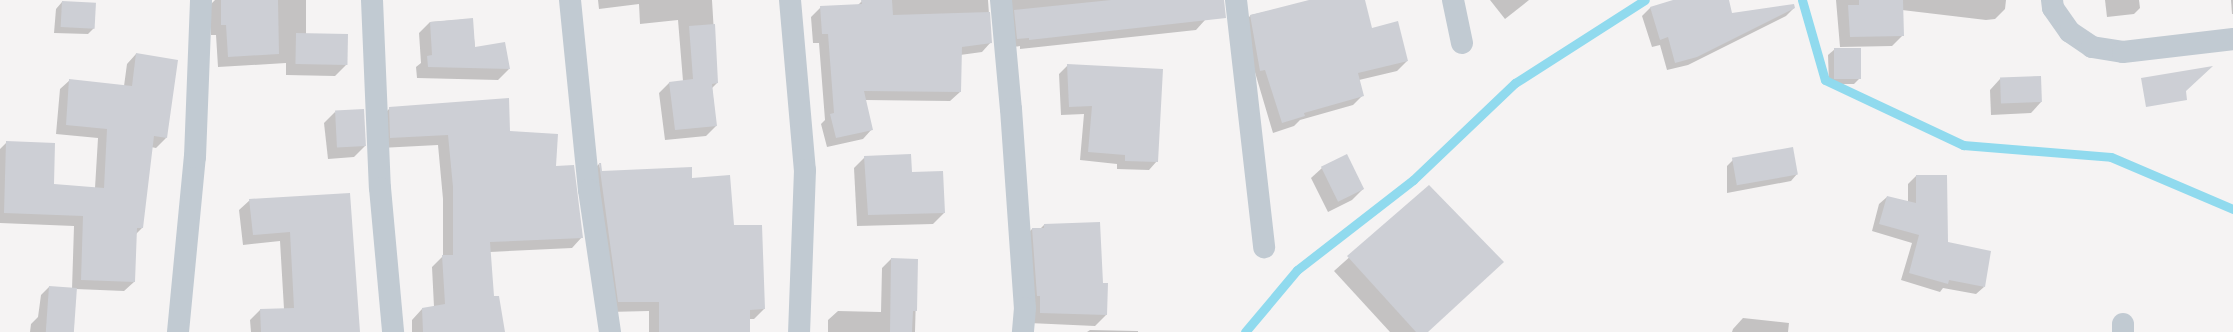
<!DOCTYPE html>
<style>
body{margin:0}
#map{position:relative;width:2233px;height:332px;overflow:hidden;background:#f5f3f3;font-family:"PT Sans Narrow",sans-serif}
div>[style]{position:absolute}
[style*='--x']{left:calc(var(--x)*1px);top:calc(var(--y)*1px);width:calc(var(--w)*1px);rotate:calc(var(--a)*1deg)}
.shadow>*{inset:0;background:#0003}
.stream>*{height:9px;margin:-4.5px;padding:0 4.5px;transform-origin:4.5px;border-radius:4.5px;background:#90daee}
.building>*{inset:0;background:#cdcfd5;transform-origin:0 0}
.minor>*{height:22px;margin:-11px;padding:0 11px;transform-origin:11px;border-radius:11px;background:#c1cad2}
span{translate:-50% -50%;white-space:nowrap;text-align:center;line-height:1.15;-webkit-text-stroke:3px #fff;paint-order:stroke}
</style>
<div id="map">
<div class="shadow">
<i style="clip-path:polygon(215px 0,306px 0,306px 34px,346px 65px,335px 76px,286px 75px,286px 63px,218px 67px,216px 35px,211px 35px,210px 5px)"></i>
<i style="clip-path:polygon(598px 0,712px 0,717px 83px,712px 88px,716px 126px,706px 136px,665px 140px,659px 93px,669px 83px,683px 81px,678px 20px,640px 24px,639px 4px,599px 9px)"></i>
<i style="clip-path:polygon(890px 0,988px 0,991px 42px,982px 52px,960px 55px,960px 92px,950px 101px,865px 100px,872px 129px,863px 139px,827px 147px,821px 124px,825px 120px,819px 43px,813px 43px,811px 17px,821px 7px,858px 5px,862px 1px)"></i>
<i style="clip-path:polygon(999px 0,1203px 0,1205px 20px,1196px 30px,1020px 49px,1020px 46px,1008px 48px)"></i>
<i style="clip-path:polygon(1316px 0,1364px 0,1371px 29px,1407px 61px,1397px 71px,1359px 80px,1363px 95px,1353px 105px,1300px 120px,1294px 126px,1273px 133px,1241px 25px,1251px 15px)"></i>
<i style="clip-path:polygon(1490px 0,1529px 0,1505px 19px)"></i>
<i style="clip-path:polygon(1677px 0,1728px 0,1731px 14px,1794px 8px,1786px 16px,1688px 65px,1667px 70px,1660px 45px,1652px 47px,1642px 16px,1650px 8px)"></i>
<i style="clip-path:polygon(1836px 0,2006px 0,2005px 9px,1995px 19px,1986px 20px,1902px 10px,1903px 35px,1892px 46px,1840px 47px)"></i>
<i style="clip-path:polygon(2105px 0,2139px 0,2140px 8px,2134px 14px,2107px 17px)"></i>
<i style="clip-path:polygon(2231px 0,2233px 0,2233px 14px,2232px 14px)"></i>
<i style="clip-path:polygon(62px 2px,94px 28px,88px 34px,54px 33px,56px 9px)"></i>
<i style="clip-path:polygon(472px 19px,475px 48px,509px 69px,498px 80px,417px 78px,416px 67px,421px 63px,419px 33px,430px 22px)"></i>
<i style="clip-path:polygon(1835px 49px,1860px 78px,1854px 84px,1829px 84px,1828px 55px)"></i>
<i style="clip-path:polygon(136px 54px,166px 138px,156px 148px,151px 147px,142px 228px,135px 235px,134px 282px,124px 291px,76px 289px,70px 332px,30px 332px,31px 324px,38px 317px,41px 295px,49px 287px,72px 289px,74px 226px,0 223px,0 149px,7px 142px,53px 185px,95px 188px,98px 138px,56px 134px,60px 89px,70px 80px,124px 86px,127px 64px)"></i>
<i style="clip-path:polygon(1068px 65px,1157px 161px,1149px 170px,1117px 169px,1117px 164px,1080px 160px,1084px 114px,1061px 115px,1059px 74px)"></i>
<i style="clip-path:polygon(2000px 79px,2041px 102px,2031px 113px,1991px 115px,1990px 90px)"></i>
<i style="clip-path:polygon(390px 108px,509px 132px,555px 167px,582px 237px,572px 248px,490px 252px,493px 298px,501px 332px,412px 332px,412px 320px,422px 309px,434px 307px,432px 267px,443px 256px,443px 199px,438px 145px,380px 148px,379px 119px)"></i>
<i style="clip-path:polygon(335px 112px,365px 146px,354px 157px,328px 159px,324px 123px)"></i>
<i style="clip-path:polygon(865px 157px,911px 173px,944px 213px,933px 224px,857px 226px,854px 168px)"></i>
<i style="clip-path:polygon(1733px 160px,1797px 174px,1791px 181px,1727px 193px,1727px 166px)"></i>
<i style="clip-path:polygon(599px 164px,601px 172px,691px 180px,733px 226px,764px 309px,754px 319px,749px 319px,749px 332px,649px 332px,649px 311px,608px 312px,589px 174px)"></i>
<i style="clip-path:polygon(1322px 168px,1363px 189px,1352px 200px,1328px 212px,1311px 178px)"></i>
<i style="clip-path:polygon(1916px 176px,1947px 243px,1984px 287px,1976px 294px,1943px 288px,1940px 292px,1901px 280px,1912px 243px,1872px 231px,1879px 204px,1887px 197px,1908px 202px,1908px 184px)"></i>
<i style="clip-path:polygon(1429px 186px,1427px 332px,1390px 332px,1334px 271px)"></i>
<i style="clip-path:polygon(349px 194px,359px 332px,251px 332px,250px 320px,260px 310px,284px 309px,280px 241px,243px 245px,239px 210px,250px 200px)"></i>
<i style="clip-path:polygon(1044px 225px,1102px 284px,1106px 315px,1095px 326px,1029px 323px,1021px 240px,1032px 229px,1040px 229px)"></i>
<i style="clip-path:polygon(891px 259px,917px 260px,915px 332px,828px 332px,828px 320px,838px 311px,881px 312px,882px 268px)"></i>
<i style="clip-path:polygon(1743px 318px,1789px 323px,1788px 332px,1732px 332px,1733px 329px)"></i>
<i style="clip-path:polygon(1090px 330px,1138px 331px,1138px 332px,1087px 332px)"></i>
</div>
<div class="stream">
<i style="--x:1802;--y:0;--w:83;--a:74"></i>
<i style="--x:1825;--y:80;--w:153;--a:25.2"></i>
<i style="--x:1963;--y:145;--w:148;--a:4.6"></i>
<i style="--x:2111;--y:157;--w:133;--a:23.1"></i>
<i style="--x:1245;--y:332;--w:81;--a:-50"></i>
<i style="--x:1297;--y:270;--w:147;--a:-37.8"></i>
<i style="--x:1413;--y:180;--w:141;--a:-43.6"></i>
<i style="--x:1515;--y:83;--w:154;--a:-32.6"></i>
</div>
<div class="building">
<i style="clip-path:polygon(221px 0,278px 0,279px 54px,228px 57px,226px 25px,221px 25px)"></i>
<i style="clip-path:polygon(861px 0,892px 0,893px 15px,990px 12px,992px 43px,962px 47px,961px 92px,864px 91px,873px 130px,836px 138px,830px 114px,834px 113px,828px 34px,822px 34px,820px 6px,862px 4px)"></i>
<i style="clip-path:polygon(1111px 0,1224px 0,1226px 18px,1029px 40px,1029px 38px,1017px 39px,1014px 10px)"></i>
<i style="clip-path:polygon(1309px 0,1365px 0,1372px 28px,1398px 21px,1408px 61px,1358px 73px,1364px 96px,1304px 113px,1305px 116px,1282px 123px,1265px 70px,1260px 71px,1250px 15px)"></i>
<i style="clip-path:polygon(1673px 0,1729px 0,1732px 13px,1794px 4px,1795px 8px,1697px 57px,1675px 63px,1668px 37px,1660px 40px,1650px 7px)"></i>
<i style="clip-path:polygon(1859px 0,1903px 0,1904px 36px,1850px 37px,1848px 5px,1859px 5px)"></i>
<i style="left:62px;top:1px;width:34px;height:26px;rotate:3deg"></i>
<i style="clip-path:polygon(473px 18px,475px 47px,505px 42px,510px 69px,428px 67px,427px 56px,432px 55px,430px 22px)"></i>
<i style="clip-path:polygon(715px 24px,718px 83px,712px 84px,717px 126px,675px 130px,669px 82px,693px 79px,689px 26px)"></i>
<i style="left:296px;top:33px;width:52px;height:31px;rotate:1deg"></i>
<i style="left:1834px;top:48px;width:27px;height:31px"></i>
<i style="clip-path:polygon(136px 53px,178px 60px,167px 138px,154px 136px,143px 228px,137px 228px,135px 282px,81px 280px,83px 216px,4px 213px,6px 141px,55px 143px,54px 184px,104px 188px,107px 129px,66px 125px,69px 79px,132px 86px)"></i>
<i style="clip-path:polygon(1067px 64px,1163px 69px,1158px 162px,1125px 161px,1125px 155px,1088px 152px,1092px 106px,1069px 107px)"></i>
<i style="clip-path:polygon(2213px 66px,2186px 91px,2187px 100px,2146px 107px,2141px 78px)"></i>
<i style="left:2041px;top:76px;width:26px;height:41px;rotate:88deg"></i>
<i style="clip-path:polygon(509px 98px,510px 131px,558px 134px,556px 166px,574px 165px,583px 238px,490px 242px,494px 296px,499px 296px,505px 332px,423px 332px,422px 308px,445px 304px,442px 255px,453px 255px,453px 187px,448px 135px,390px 138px,389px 107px)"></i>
<i style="left:364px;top:109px;width:37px;height:29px;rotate:87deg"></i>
<i style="left:1793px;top:147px;width:28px;height:62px;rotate:80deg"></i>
<i style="clip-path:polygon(911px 154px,912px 172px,943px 171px,945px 213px,868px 215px,864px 156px)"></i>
<i style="left:1347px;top:154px;width:39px;height:29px;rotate:64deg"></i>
<i style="clip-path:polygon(599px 163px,601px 163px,602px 171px,692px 167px,692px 178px,730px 175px,734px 225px,762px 225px,765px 309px,750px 310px,750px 332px,659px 332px,659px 302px,618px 302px)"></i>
<i style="clip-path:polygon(1916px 175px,1947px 175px,1948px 242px,1991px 251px,1985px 287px,1949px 280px,1948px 284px,1909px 273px,1919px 235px,1879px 224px,1887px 196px,1916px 203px)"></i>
<i style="clip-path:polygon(1429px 185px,1504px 262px,1428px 332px,1416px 332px,1347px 256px)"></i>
<i style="clip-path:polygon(350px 193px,360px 332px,261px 332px,260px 309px,294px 308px,290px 232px,253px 235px,249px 199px)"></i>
<i style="clip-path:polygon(1100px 222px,1103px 283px,1108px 283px,1107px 315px,1040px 313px,1040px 296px,1037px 296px,1032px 228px,1044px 228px,1044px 224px)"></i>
<i style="clip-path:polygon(891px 258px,918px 259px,917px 311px,913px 311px,912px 332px,890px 332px)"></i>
<i style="left:49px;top:286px;width:28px;height:46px;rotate:4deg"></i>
</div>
<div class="minor">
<i style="--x:372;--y:0;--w:188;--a:87.6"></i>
<i style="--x:380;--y:188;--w:145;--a:84.8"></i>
<i style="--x:570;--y:0;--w:191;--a:84.3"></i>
<i style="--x:589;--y:190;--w:144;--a:81.6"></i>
<i style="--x:790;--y:0;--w:171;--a:85"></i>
<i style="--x:805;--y:170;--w:162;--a:92.1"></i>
<i style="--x:1001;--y:0;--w:109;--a:84.8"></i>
<i style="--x:1011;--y:109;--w:199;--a:86"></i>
<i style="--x:1025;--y:308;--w:24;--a:95"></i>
<i style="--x:1236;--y:0;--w:249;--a:83.5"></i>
<i style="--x:1453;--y:0;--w:44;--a:78.2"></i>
<i style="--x:2052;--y:0;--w:8;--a:83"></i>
<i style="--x:2053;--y:8;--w:29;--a:55"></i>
<i style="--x:2070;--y:32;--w:27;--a:34"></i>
<i style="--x:2092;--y:47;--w:31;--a:9"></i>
<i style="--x:2123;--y:52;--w:111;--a:-6.7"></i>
<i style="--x:178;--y:332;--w:176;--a:-84.5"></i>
<i style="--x:195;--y:157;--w:157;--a:-87.8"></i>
<i style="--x:2123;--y:332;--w:8;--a:-90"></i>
</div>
</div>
